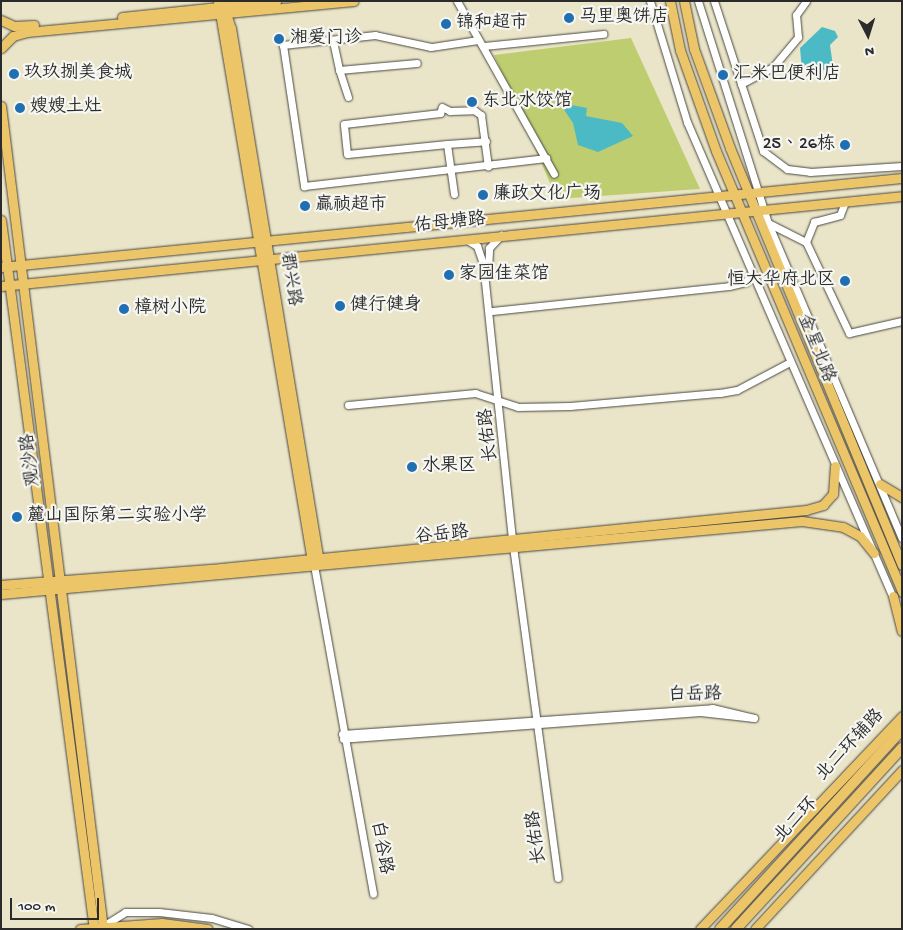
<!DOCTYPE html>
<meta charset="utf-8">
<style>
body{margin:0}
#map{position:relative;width:903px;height:930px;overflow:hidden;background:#eae5c8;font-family:"Gochi Hand","LXGW WenKai TC",sans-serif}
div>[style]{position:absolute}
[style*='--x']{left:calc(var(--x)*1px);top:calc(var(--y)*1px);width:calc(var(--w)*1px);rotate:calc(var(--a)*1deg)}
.green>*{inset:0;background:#becd6f}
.water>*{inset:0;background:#4cbac4}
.roads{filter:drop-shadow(0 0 1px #484743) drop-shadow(0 0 1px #484743)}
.minor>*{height:7px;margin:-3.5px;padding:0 3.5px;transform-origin:3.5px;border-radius:3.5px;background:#fff}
.major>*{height:9px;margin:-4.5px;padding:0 4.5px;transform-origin:4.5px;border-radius:4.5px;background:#ecc569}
.highway>*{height:10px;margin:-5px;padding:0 5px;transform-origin:5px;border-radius:5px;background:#ecc569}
.dots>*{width:14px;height:14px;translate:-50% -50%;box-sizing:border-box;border:2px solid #f6f6f2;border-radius:50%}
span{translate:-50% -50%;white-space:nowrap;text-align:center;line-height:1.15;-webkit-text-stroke:4.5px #f6f6f2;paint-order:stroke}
.poi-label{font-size:18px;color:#2b2b2b}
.left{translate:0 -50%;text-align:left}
.right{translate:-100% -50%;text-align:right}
.street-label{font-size:18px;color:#2b2b2b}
.frame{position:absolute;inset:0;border:2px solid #2b2b2b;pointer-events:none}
.north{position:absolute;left:843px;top:10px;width:50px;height:50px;-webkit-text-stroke:4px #f6f6f2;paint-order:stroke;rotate:175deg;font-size:14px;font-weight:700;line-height:20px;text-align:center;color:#2b2b2b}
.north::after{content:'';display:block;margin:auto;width:18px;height:22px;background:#2b2b2b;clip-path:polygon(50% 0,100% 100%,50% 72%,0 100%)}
.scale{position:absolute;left:10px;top:898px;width:89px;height:22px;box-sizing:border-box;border:2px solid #2b2b2b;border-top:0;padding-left:6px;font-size:15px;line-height:18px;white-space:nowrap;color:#2b2b2b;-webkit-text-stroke:4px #f6f6f2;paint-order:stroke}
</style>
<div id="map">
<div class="green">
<i style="clip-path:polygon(631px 38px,700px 189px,557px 199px,494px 55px)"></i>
</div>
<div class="water">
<i style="clip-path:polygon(822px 27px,835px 31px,838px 37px,830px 45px,834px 73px,813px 67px,802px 70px,800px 48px)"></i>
<i style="clip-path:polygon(562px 93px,571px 105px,587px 108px,586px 116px,622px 123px,633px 136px,598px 152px,578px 145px,573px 123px,554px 95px)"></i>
</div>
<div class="roads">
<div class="minor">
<i style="--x:457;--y:1;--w:198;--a:60.7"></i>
<i style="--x:650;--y:1;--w:127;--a:73"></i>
<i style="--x:687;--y:122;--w:521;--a:66.58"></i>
<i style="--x:698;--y:1;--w:233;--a:72.5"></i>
<i style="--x:768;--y:223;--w:342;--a:67"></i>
<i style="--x:714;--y:1;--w:158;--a:71.9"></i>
<i style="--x:763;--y:151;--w:30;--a:37"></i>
<i style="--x:787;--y:169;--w:23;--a:7"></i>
<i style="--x:810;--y:172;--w:92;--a:-3.7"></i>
<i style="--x:478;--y:40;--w:48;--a:171.5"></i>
<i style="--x:431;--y:47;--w:57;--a:-167.9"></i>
<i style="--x:375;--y:35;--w:93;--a:173.8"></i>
<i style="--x:283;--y:45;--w:143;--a:81.5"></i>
<i style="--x:304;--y:186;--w:244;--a:-6.6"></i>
<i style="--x:333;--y:41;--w:30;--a:78"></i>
<i style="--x:484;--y:46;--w:120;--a:-5.8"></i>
<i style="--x:741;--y:84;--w:36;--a:-28"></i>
<i style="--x:773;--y:67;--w:39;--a:-50"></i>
<i style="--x:798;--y:37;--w:22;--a:-95"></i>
<i style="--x:796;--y:15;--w:17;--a:-54"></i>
<i style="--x:348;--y:97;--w:28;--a:-108"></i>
<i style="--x:339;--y:70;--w:78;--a:-5.1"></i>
<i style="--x:447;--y:144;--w:39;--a:-4"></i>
<i style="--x:454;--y:194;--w:50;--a:-98"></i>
<i style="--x:447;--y:144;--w:100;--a:174.3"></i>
<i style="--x:347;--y:154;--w:30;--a:-96"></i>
<i style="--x:344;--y:124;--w:97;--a:-6.5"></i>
<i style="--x:440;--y:113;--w:6;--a:-72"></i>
<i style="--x:442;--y:107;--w:9;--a:27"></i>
<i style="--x:450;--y:111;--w:24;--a:-2"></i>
<i style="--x:474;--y:110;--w:9;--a:36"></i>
<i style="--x:481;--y:115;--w:52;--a:82.3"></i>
<i style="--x:768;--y:223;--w:42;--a:26.6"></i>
<i style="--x:806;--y:242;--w:101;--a:64.7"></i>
<i style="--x:849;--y:333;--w:54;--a:-12.8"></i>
<i style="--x:467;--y:240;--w:12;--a:31"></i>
<i style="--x:477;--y:246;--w:18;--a:71"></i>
<i style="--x:483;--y:263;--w:278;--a:84"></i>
<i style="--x:512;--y:539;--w:342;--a:82.3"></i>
<i style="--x:806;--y:242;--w:22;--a:-68"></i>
<i style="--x:814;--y:222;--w:27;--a:-15"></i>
<i style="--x:840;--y:215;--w:14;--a:-69"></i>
<i style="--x:488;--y:270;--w:22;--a:-87"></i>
<i style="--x:489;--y:248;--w:18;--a:-47"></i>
<i style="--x:492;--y:311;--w:238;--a:-6"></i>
<i style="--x:729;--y:286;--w:17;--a:-13"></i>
<i style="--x:746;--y:282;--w:8;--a:-60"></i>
<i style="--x:348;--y:405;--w:128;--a:-5.4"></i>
<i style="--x:475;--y:393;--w:45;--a:18"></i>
<i style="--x:518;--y:407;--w:52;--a:-1.1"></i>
<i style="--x:570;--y:406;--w:151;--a:-5"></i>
<i style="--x:720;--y:393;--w:17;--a:-10"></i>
<i style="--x:737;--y:390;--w:60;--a:-27.8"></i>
<i style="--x:314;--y:565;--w:334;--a:79.8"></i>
<i style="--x:342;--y:734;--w:371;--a:-4"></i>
<i style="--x:712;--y:708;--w:43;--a:13.4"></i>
<i style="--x:754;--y:718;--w:54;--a:-173.7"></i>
<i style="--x:700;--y:712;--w:358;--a:175.7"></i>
<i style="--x:103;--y:926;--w:26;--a:-32"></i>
<i style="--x:125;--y:912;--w:34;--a:0"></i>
<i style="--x:159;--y:912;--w:53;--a:6.5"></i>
<i style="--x:212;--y:918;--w:38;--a:17"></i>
</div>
<div class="major">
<i style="--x:218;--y:1;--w:568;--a:80.47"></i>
<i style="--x:222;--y:1;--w:28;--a:72"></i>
<i style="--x:231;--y:28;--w:541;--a:80.64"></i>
<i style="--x:670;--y:1;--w:50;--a:78.5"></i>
<i style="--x:680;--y:50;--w:107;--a:70.4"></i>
<i style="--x:716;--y:151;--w:479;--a:67.1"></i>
<i style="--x:684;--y:1;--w:49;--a:78.2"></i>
<i style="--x:694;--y:49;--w:105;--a:70"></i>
<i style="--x:730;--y:148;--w:451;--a:67.6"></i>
<i style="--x:122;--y:17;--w:155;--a:-5.9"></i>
<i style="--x:1;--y:20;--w:14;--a:25"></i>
<i style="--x:14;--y:26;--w:20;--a:-3"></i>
<i style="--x:1;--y:48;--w:17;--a:-45"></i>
<i style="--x:13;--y:36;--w:15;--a:-16"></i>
<i style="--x:27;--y:32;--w:328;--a:-5.4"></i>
<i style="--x:1;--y:106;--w:829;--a:82.93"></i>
<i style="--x:1;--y:220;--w:715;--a:82.53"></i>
<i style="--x:1;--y:267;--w:905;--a:-5.64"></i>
<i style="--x:1;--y:286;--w:905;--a:-5.7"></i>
<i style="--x:880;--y:484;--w:26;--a:31"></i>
<i style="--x:1;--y:585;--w:221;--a:-4.4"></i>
<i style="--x:221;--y:568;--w:588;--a:-5.66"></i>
<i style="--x:806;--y:510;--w:18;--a:-16"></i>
<i style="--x:823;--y:505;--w:15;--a:-48"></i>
<i style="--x:833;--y:494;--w:28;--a:-86"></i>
<i style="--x:1;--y:594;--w:804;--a:-5.21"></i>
<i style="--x:802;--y:521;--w:41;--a:8.3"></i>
<i style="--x:843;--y:527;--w:19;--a:28"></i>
<i style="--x:860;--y:536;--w:22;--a:51"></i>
<i style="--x:893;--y:596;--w:36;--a:76"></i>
<i style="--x:80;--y:929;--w:82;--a:-4.2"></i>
<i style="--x:162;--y:923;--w:46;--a:7.4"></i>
<i style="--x:700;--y:929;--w:294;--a:-46.5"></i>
<i style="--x:755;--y:929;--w:217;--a:-47.2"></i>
</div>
<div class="highway">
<i style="--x:720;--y:929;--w:270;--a:-47.6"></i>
<i style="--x:736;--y:929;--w:246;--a:-47.5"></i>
</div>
</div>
<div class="dots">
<i style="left:569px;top:18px;background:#1f6fb2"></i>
<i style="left:446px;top:24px;background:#1f6fb2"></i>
<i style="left:279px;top:39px;background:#1f6fb2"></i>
<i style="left:14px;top:74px;background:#1f6fb2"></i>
<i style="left:723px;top:75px;background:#1f6fb2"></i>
<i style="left:472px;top:102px;background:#1f6fb2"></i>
<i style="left:20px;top:108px;background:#1f6fb2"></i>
<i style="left:845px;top:145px;background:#1f6fb2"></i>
<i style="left:483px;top:195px;background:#1f6fb2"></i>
<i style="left:305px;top:206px;background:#1f6fb2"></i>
<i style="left:449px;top:275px;background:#1f6fb2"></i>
<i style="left:845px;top:281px;background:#1f6fb2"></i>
<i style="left:340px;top:306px;background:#1f6fb2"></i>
<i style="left:124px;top:309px;background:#1f6fb2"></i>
<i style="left:412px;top:467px;background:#1f6fb2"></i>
<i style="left:17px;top:517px;background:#1f6fb2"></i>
</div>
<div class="poi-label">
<span class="left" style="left:579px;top:18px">马里奥饼店</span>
<span class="left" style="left:456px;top:24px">锦和超市</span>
<span class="left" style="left:290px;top:39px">湘爱门诊</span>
<span class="left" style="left:24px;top:74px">玖玖捌美食城</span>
<span class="left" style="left:733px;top:75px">汇米巴便利店</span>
<span class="left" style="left:482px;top:102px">东北水饺馆</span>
<span class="left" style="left:30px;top:108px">嫂嫂土灶</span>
<span class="right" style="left:835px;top:145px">25、26栋</span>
<span class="left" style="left:493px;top:195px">廉政文化广场</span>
<span class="left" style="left:315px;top:206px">赢祯超市</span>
<span class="left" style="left:459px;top:275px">家园佳菜馆</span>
<span class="right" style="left:835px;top:281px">恒大华府北区</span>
<span class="left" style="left:350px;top:306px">健行健身</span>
<span class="left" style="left:134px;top:309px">樟树小院</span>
<span class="left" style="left:422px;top:467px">水果区</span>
<span class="left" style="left:27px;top:517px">麓山国际第二实验小学</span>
</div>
<div class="street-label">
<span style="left:450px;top:224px;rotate:-6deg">佑母塘路</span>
<span style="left:289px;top:280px;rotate:81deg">郡兴路</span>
<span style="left:815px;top:349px;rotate:68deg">金星北路</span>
<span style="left:490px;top:435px;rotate:-96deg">长佑路</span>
<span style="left:32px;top:460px;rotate:-97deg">观沙路</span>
<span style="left:442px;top:536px;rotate:-6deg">谷岳路</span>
<span style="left:695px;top:696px;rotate:-1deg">白岳路</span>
<span style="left:851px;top:746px;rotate:-47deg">北二环辅路</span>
<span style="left:797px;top:821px;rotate:-47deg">北二环</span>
<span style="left:538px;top:837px;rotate:-97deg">长佑路</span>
<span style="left:380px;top:848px;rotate:80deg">白谷路</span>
</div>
<div class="frame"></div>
<div class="north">N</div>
<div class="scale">100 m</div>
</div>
